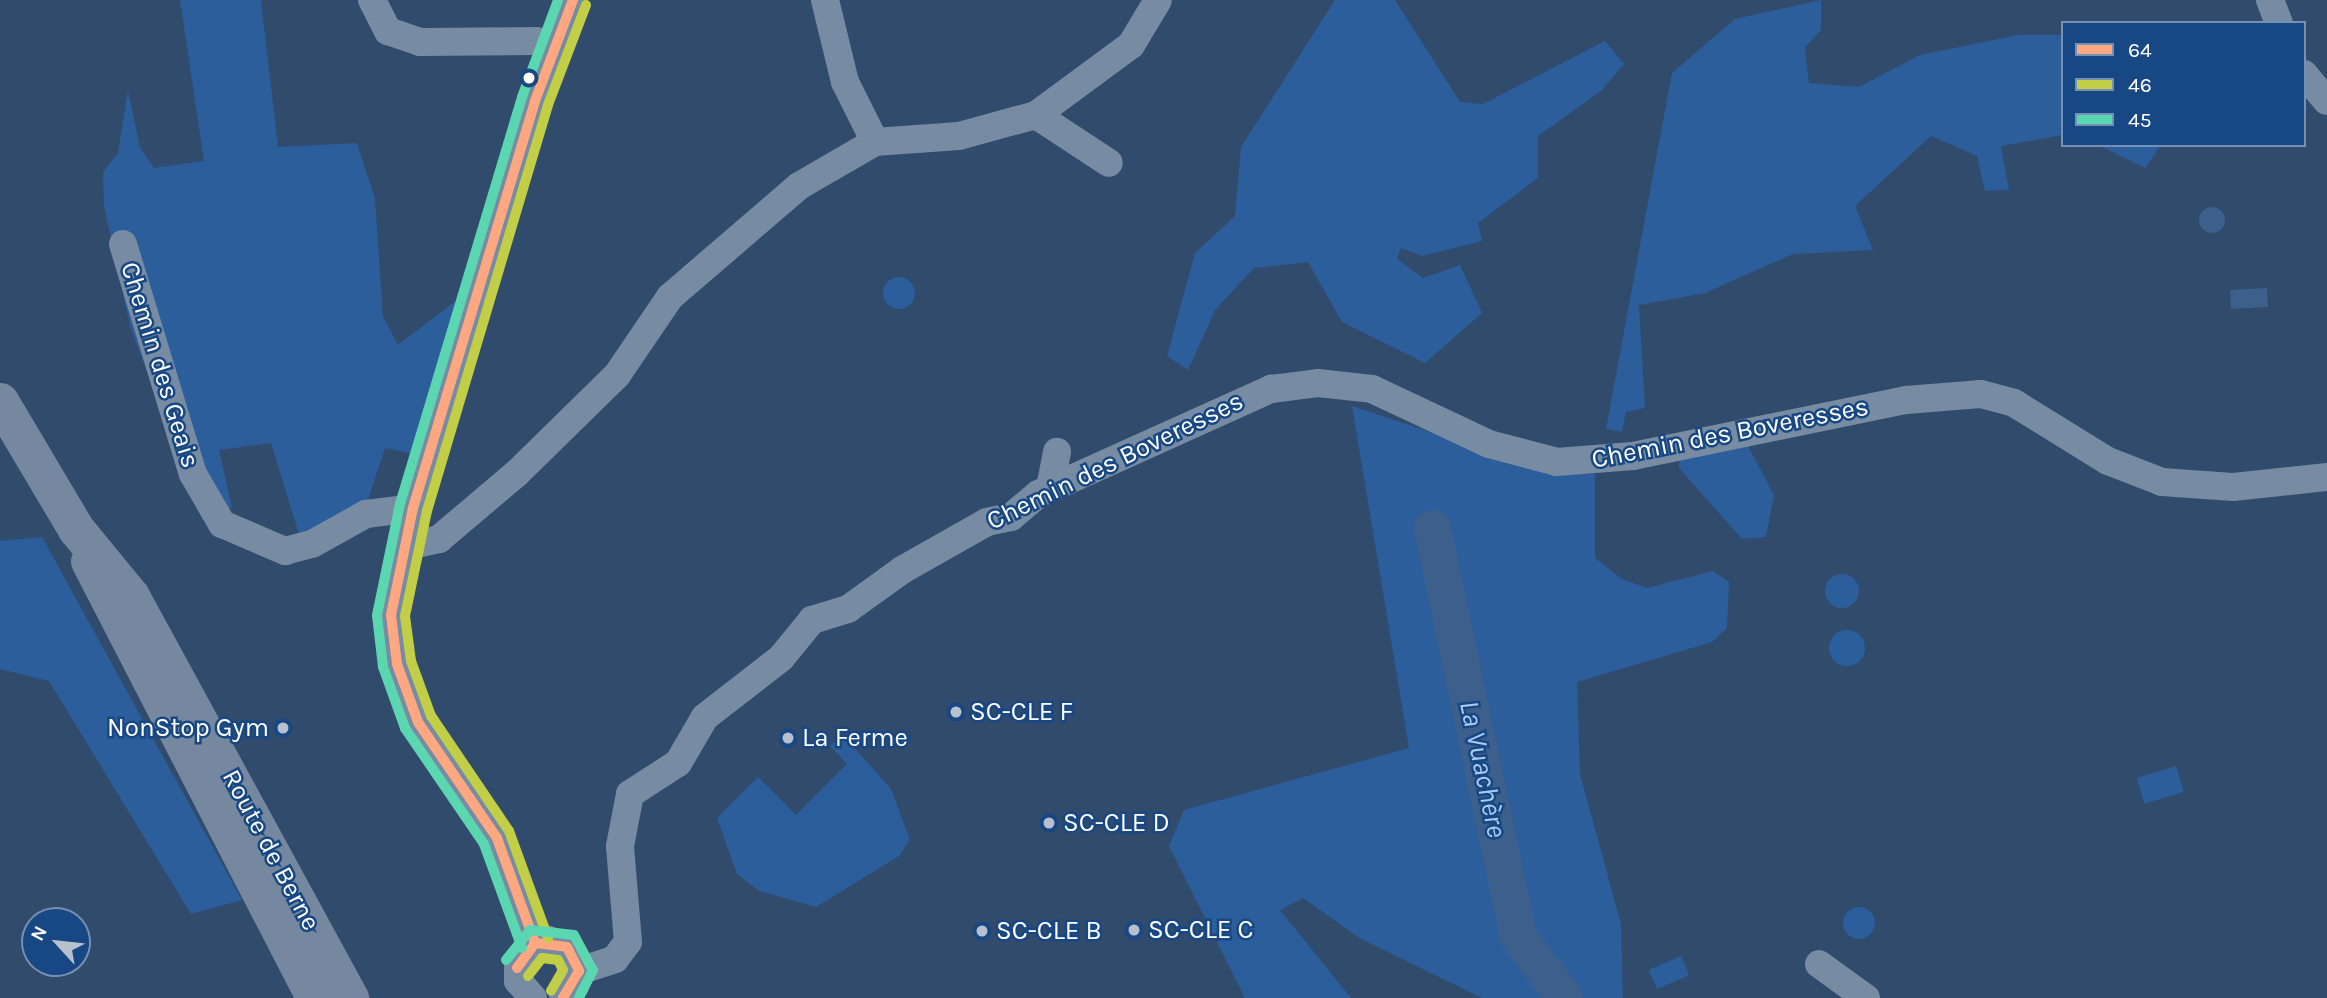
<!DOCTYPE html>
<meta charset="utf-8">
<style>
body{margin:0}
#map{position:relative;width:2327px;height:998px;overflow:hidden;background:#304b6c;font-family:Karla,sans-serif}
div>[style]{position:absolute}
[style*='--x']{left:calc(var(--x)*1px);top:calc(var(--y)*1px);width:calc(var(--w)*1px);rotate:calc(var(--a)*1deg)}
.green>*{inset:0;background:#2c5e9c;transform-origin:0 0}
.round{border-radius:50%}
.water>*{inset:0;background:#3d5f8b;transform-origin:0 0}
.river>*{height:37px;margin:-18.5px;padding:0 18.5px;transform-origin:18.5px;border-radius:18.5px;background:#3d5f8b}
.minor>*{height:28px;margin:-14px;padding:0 14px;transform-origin:14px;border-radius:14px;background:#778ba2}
.major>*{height:37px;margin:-18.5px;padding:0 18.5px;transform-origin:18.5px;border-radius:18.5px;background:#76889f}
.bus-1>*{height:10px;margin:-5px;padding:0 5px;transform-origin:5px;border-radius:5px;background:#ffa780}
.bus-2>*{height:10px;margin:-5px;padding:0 5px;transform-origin:5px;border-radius:5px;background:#c2ce46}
.bus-3>*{height:10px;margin:-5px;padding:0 5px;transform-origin:5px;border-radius:5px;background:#5ad7b1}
.dots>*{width:19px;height:19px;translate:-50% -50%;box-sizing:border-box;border:4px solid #184884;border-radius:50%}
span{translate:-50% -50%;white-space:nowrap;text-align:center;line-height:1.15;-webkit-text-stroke:5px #184884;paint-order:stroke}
.street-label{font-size:26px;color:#fff}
.poi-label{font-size:26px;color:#fff}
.left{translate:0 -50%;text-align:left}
.right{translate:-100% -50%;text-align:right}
.water-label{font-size:28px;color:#a9cbf4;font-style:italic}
.legend{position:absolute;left:2061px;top:21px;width:245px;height:126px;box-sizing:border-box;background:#184884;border:2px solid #7491b5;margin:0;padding:9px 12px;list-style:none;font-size:21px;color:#fff}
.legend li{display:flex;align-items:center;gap:14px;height:35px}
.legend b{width:35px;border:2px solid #7491b5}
.north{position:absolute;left:21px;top:907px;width:70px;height:70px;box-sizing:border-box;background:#184884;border:2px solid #7491b5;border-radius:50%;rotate:297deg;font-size:19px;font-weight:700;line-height:28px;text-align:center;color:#fff}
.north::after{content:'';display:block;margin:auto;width:24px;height:32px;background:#b7c0cc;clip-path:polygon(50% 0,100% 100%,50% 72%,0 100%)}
</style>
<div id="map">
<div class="green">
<i style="clip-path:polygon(180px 0,261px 0,278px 147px,357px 143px,375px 199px,383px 316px,398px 345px,461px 297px,414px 454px,385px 448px,365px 509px,299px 534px,271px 443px,219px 450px,232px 508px,202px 520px,130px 326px,104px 206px,103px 172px,118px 153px,128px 90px,140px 148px,154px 168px,204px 161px)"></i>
<i style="clip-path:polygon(1335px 0,1395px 0,1460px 102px,1483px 104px,1605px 41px,1624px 64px,1601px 91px,1538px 136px,1538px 178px,1478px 223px,1482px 241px,1422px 256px,1401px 248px,1397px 259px,1423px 278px,1460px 265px,1482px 313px,1425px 363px,1342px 322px,1308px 262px,1254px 268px,1215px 310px,1188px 370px,1167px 356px,1195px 253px,1235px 216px,1241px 147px)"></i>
<i style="clip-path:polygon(1821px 0,1821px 30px,1805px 47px,1809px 83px,1859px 87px,1920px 55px,2018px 35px,2063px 35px,2063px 135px,2001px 146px,2009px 190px,1985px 191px,1977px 156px,1931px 136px,1855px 206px,1873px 250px,1793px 254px,1705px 293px,1639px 305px,1645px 408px,1626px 412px,1622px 432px,1606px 429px,1672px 73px,1735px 19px)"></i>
<i style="clip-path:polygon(2098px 145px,2161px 145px,2145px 168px)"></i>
<i class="round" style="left:883px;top:277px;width:32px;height:32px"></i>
<i style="clip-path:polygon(1352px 406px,1542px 469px,1595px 474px,1595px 558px,1622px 579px,1647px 588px,1713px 571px,1729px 582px,1727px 628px,1712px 642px,1577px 682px,1580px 774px,1621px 924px,1623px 998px,1482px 998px,1359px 938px,1303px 898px,1280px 910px,1351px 998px,1245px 998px,1169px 846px,1184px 810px,1409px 748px)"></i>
<i style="clip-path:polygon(1746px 442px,1774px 495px,1766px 537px,1742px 539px,1679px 468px,1679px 454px)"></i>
<i style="clip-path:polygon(42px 537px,242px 900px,191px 914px,49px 681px,0 669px,0 541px)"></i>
<i class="round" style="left:1825px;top:574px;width:34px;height:34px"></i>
<i class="round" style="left:1829px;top:630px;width:36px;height:36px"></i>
<i style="clip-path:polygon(842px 734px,891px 789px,910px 840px,899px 856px,816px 907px,759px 891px,737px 874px,717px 818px,758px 777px,796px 815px,847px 764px,830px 746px)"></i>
<i style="left:2176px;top:766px;width:27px;height:41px;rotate:73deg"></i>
<i class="round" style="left:1843px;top:907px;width:32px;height:32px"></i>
<i style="left:1681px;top:956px;width:21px;height:35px;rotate:67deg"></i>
</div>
<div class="water">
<i class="round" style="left:2199px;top:207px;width:26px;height:26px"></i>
<i style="left:2267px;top:288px;width:19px;height:37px;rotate:87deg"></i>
</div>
<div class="river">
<i style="--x:1432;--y:528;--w:417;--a:78.1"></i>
<i style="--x:1518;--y:936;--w:77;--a:53.4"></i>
</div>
<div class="minor">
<i style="--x:372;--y:0;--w:35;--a:63"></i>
<i style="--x:388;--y:31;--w:34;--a:19"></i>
<i style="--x:420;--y:42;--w:117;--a:-0.5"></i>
<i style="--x:825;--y:0;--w:84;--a:76.3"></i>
<i style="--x:845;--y:82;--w:67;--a:63.4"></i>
<i style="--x:2270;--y:0;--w:25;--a:69"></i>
<i style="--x:2304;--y:74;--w:35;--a:50"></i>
<i style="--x:1036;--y:115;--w:87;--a:33.3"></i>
<i style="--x:123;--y:244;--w:240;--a:73.1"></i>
<i style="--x:193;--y:474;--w:58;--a:59.9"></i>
<i style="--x:222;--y:524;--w:69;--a:23.2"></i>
<i style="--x:285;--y:551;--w:28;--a:-15"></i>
<i style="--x:312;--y:544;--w:62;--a:-29.1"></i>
<i style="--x:366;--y:514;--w:47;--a:-7.3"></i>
<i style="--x:1050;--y:488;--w:37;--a:-79"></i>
<i style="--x:402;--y:547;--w:38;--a:-12"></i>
<i style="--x:439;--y:539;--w:101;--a:-40.2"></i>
<i style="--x:516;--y:474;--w:141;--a:-44.4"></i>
<i style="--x:617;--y:375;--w:94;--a:-55.8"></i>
<i style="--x:670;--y:297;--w:170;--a:-40.7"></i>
<i style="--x:799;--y:186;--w:88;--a:-30.1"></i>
<i style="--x:875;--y:142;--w:84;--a:-4.1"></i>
<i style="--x:959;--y:136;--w:80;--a:-15.3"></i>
<i style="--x:1036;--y:115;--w:118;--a:-36.4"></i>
<i style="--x:1131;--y:45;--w:52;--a:-59"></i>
<i style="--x:535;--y:943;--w:112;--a:-109.9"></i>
<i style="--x:497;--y:838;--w:140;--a:-124.3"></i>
<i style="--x:418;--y:722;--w:62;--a:-109.9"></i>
<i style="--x:397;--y:664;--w:49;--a:-97"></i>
<i style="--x:391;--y:615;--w:109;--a:-78.4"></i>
<i style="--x:413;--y:508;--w:425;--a:-73.3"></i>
<i style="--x:535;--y:101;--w:108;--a:-69.4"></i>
<i style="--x:1819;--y:964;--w:58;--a:35.9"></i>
<i style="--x:579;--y:971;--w:38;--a:-18"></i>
<i style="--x:615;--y:959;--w:21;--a:-53"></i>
<i style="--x:628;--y:942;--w:96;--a:-94.8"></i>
<i style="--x:620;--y:846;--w:53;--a:-79.1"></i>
<i style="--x:630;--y:794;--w:57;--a:-32.9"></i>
<i style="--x:678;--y:763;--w:53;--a:-59.6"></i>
<i style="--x:705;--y:717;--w:96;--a:-37.8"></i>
<i style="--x:781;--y:658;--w:49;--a:-50.8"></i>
<i style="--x:812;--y:620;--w:38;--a:-17"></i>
<i style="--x:848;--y:609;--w:67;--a:-35.8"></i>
<i style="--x:902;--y:570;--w:98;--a:-29.5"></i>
<i style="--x:987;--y:522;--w:25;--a:-12"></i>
<i style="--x:1011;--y:517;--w:35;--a:-40"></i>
<i style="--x:1038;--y:494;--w:256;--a:-24.3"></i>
<i style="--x:1271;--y:389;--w:47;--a:-7.3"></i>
<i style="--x:1318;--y:383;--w:54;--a:6.3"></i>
<i style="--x:1372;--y:389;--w:129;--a:25.2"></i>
<i style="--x:1489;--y:444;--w:70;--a:14.8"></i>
<i style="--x:1557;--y:462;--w:76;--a:-4.5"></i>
<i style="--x:1633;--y:456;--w:279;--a:-11.6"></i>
<i style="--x:1906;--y:400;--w:75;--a:-4.6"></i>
<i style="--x:1981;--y:394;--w:34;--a:15"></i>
<i style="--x:2014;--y:403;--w:110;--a:31.7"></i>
<i style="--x:2108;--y:461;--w:58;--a:21.3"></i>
<i style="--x:2162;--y:482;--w:71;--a:4"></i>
<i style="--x:2233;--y:487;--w:95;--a:-6.1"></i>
<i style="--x:533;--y:998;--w:23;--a:-131"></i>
<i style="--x:518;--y:981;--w:19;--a:-90"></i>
<i style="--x:518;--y:962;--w:19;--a:-55"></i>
<i style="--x:529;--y:946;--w:20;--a:-18"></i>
<i style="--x:548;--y:940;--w:20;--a:20"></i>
<i style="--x:567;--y:947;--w:20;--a:57"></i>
<i style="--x:578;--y:964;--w:22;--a:98"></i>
<i style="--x:575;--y:986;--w:17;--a:135"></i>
</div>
<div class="major">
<i style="--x:0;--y:401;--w:149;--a:59.3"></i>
<i style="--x:76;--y:529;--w:87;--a:50.6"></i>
<i style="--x:131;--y:596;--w:458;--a:61.4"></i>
<i style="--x:89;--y:561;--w:492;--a:62.7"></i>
</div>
<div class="bus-1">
<i style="--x:535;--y:943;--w:112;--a:-109.9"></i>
<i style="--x:497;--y:838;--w:140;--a:-124.3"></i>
<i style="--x:418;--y:722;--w:62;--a:-109.9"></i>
<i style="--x:397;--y:664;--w:49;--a:-97"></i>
<i style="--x:391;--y:615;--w:109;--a:-78.4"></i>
<i style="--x:413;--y:508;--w:425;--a:-73.3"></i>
<i style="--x:535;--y:101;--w:108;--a:-69.4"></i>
<i style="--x:517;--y:968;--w:31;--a:-54"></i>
<i style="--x:535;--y:943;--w:32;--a:7"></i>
<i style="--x:567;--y:947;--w:27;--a:63"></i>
<i style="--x:579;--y:971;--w:31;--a:121"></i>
</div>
<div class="bus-2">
<i style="--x:548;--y:938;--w:114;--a:-110"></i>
<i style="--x:509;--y:831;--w:139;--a:-124.1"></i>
<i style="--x:431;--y:716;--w:59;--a:-110"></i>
<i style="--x:411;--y:661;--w:45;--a:-97.6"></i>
<i style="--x:405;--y:616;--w:107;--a:-78.2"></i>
<i style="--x:427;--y:511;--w:424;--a:-73.4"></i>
<i style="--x:548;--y:105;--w:107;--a:-69.2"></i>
<i style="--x:528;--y:976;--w:23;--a:-52"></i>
<i style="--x:542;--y:958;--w:16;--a:7"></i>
<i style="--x:558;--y:960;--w:11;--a:63"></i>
<i style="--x:563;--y:970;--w:24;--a:120"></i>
</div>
<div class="bus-3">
<i style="--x:522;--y:948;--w:111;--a:-110.1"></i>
<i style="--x:484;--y:844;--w:140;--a:-124.3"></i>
<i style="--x:405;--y:728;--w:65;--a:-109.8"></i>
<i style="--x:383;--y:667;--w:52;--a:-96.6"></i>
<i style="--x:377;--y:615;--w:113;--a:-78.3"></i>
<i style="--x:400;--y:504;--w:425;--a:-73.3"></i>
<i style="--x:522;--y:97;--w:103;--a:-69.6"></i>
<i style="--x:506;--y:960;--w:38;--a:-51"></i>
<i style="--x:530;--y:930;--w:44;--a:6.5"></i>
<i style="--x:574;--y:935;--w:40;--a:62"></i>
<i style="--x:593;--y:970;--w:31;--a:117"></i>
</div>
<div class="dots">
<i style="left:529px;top:78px;background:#fff"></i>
<i style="left:956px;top:712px;background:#b7c0cc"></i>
<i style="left:283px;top:728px;background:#b7c0cc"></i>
<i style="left:788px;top:738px;background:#b7c0cc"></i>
<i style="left:1049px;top:823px;background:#b7c0cc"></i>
<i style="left:1134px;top:930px;background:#b7c0cc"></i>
<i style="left:982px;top:931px;background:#b7c0cc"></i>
</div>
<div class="street-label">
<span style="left:160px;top:365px;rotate:73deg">Chemin des Geais</span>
<span style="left:1730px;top:433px;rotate:-11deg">Chemin des Boveresses</span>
<span style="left:1115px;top:461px;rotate:-26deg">Chemin des Boveresses</span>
<span style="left:271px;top:850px;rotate:62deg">Route de Berne</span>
</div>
<div class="poi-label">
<span class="left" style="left:970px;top:712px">SC-CLE F</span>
<span class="right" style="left:269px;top:728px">NonStop Gym</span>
<span class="left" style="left:802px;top:738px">La Ferme</span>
<span class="left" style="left:1063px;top:823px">SC-CLE D</span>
<span class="left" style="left:1148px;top:930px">SC-CLE C</span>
<span class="left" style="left:996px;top:931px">SC-CLE B</span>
</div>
<div class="water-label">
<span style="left:1483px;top:769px;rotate:78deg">La Vuachère</span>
</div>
<ul class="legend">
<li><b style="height:9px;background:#ffa780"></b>64</li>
<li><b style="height:9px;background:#c2ce46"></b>46</li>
<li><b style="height:9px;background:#5ad7b1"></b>45</li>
</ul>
<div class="north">N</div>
</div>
